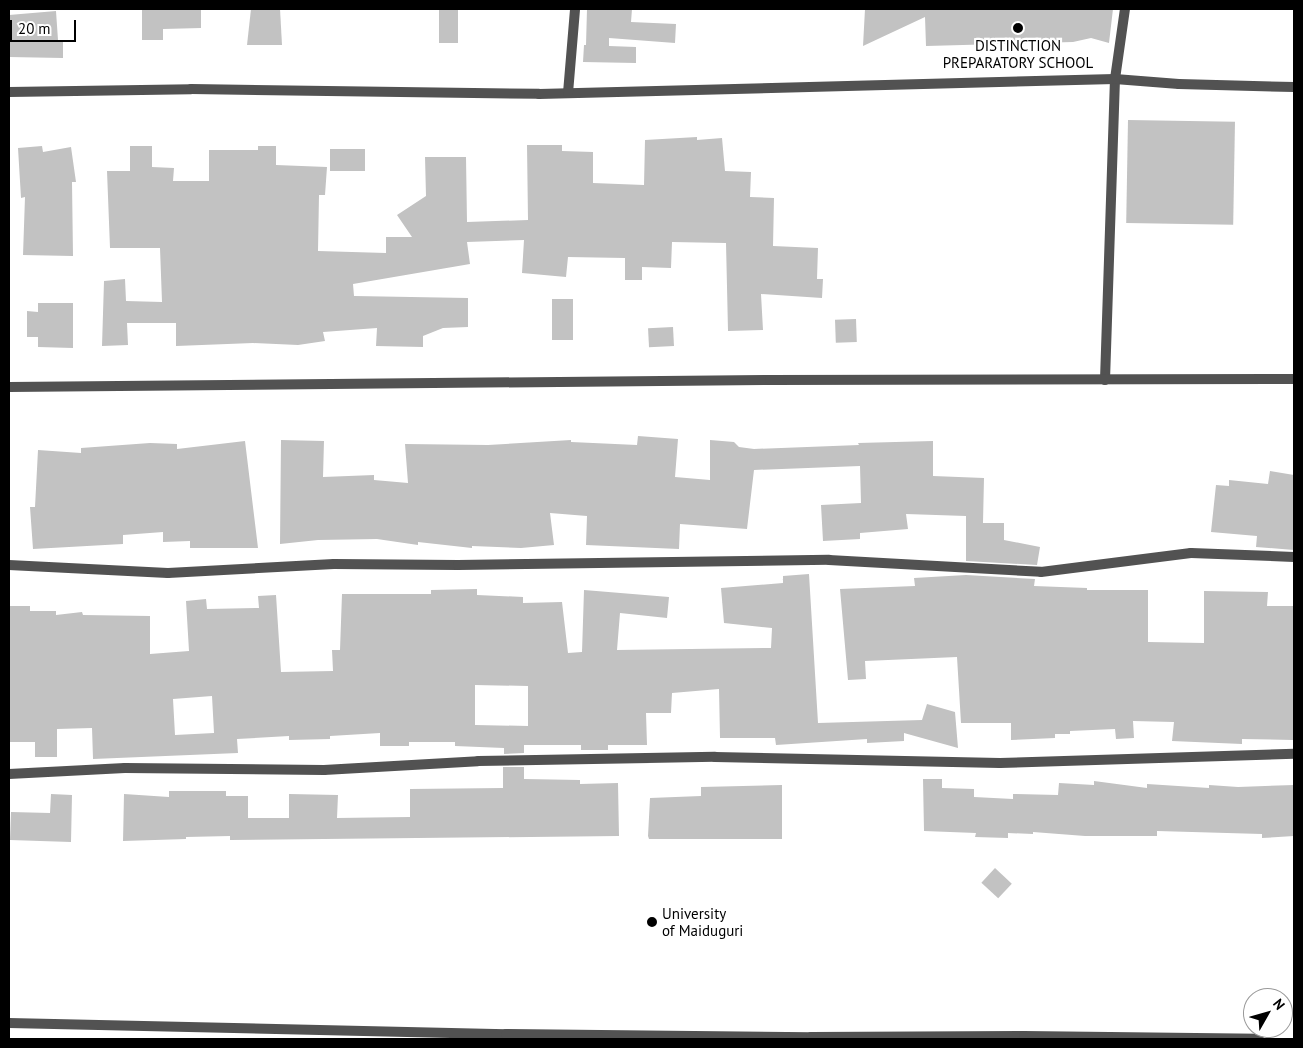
<!DOCTYPE html>
<style>
body{margin:0}
#map{position:relative;width:1303px;height:1048px;overflow:hidden;background:#fff;font-family:"PT Sans",sans-serif}
div>[style]{position:absolute}
[style*='--x']{left:calc(var(--x)*1px);top:calc(var(--y)*1px);width:calc(var(--w)*1px);rotate:calc(var(--a)*1deg)}
.building>*{inset:0;background:#c2c2c2;transform-origin:0 0}
.minor>*{height:10px;margin:-5px;padding:0 5px;transform-origin:5px;border-radius:5px;background:#525252}
.dots>*{width:14px;height:14px;translate:-50% -50%;box-sizing:border-box;border:2px solid #fff;border-radius:50%}
span{translate:-50% -50%;white-space:nowrap;text-align:center;line-height:1.15;-webkit-text-stroke:4.5px #fff;paint-order:stroke}
.poi-label{font-size:15px;color:#000}
.left{translate:0 -50%;text-align:left}
.frame{position:absolute;inset:0;border:10px solid #000;pointer-events:none}
.north{position:absolute;left:1243px;top:988px;width:50px;height:50px;box-sizing:border-box;background:#fff;border:1px solid #999;border-radius:50%;rotate:52deg;font-size:14px;font-weight:700;line-height:20px;text-align:center;color:#000}
.north::after{content:'';display:block;margin:auto;width:18px;height:22px;background:#000;clip-path:polygon(50% 0,100% 100%,50% 72%,0 100%)}
.scale{position:absolute;left:10px;top:20px;width:66px;height:22px;box-sizing:border-box;border:2px solid #000;border-top:0;padding-left:6px;font-size:15px;line-height:18px;white-space:nowrap;color:#000;-webkit-text-stroke:4px #fff;paint-order:stroke}
</style>
<div id="map">
<div class="building">
<i style="clip-path:polygon(142px 9px,201px 9px,201px 28px,163px 29px,163px 40px,142px 40px)"></i>
<i style="clip-path:polygon(251px 9px,280px 9px,282px 45px,247px 45px)"></i>
<i style="left:439px;top:9px;width:19px;height:34px"></i>
<i style="clip-path:polygon(587px 9px,632px 9px,631px 22px,676px 24px,675px 43px,609px 38px,609px 46px,636px 47px,636px 63px,583px 62px,584px 45px,586px 45px)"></i>
<i style="clip-path:polygon(865px 9px,1113px 9px,1109px 43px,1091px 38px,1073px 42px,926px 46px,925px 17px,863px 46px)"></i>
<i style="clip-path:polygon(56px 11px,58px 40px,63px 40px,63px 58px,9px 57px,9px 15px)"></i>
<i style="left:1128px;top:120px;width:107px;height:103px;rotate:1deg"></i>
<i style="clip-path:polygon(697px 137px,697px 140px,722px 138px,725px 171px,751px 172px,750px 197px,774px 198px,773px 246px,818px 248px,817px 279px,823px 279px,822px 298px,761px 294px,763px 330px,728px 331px,726px 243px,672px 242px,671px 268px,642px 267px,642px 280px,625px 280px,625px 258px,568px 257px,566px 277px,522px 273px,524px 240px,467px 242px,470px 264px,353px 284px,354px 296px,468px 298px,468px 327px,443px 328px,423px 336px,423px 347px,376px 346px,377px 328px,323px 332px,325px 341px,298px 345px,253px 343px,176px 346px,176px 323px,127px 323px,128px 345px,102px 346px,104px 281px,125px 279px,126px 301px,162px 302px,160px 248px,110px 248px,107px 171px,130px 171px,130px 146px,152px 146px,152px 167px,174px 168px,173px 181px,209px 181px,209px 150px,258px 150px,258px 146px,276px 146px,276px 165px,327px 167px,325px 195px,319px 195px,318px 251px,386px 253px,386px 237px,412px 237px,397px 215px,426px 196px,425px 157px,466px 157px,467px 222px,528px 220px,527px 145px,562px 145px,562px 151px,593px 152px,593px 183px,644px 185px,645px 140px)"></i>
<i style="clip-path:polygon(42px 146px,43px 152px,71px 147px,76px 182px,72px 182px,73px 256px,23px 255px,25px 197px,21px 198px,18px 148px)"></i>
<i style="left:330px;top:149px;width:35px;height:22px"></i>
<i style="left:552px;top:299px;width:21px;height:41px"></i>
<i style="clip-path:polygon(38px 303px,73px 303px,73px 348px,38px 347px,38px 337px,27px 337px,27px 311px,38px 312px)"></i>
<i style="left:856px;top:319px;width:23px;height:21px;rotate:88deg"></i>
<i style="left:673px;top:327px;width:19px;height:25px;rotate:87deg"></i>
<i style="clip-path:polygon(638px 436px,678px 439px,675px 477px,710px 480px,710px 440px,734px 442px,739px 447px,754px 449px,859px 445px,858px 443px,933px 441px,933px 476px,984px 478px,983px 523px,1004px 523px,1004px 540px,1040px 547px,1037px 565px,966px 561px,966px 516px,906px 514px,908px 529px,860px 533px,860px 539px,823px 541px,821px 505px,861px 503px,860px 466px,754px 470px,747px 529px,680px 524px,679px 549px,586px 545px,587px 516px,550px 513px,554px 545px,521px 548px,472px 546px,472px 548px,418px 542px,418px 545px,377px 539px,318px 540px,280px 544px,281px 440px,324px 441px,323px 477px,374px 475px,374px 480px,408px 483px,405px 444px,488px 445px,571px 440px,571px 442px,637px 445px)"></i>
<i style="clip-path:polygon(245px 441px,258px 548px,190px 548px,190px 541px,163px 542px,163px 532px,123px 535px,123px 544px,33px 549px,30px 507px,35px 507px,38px 450px,81px 453px,81px 448px,150px 443px,177px 444px,177px 449px)"></i>
<i style="clip-path:polygon(1270px 471px,1294px 475px,1294px 550px,1256px 547px,1257px 536px,1211px 532px,1216px 485px,1229px 486px,1229px 480px,1268px 484px)"></i>
<i style="clip-path:polygon(evenodd,809px 574px,818px 723px,922px 720px,927px 704px,955px 712px,958px 748px,904px 733px,904px 741px,867px 743px,867px 739px,776px 745px,775px 738px,720px 738px,719px 689px,672px 693px,671px 713px,646px 713px,647px 745px,608px 745px,608px 750px,581px 750px,581px 745px,524px 745px,524px 753px,504px 754px,504px 748px,455px 746px,455px 742px,409px 742px,409px 746px,380px 746px,380px 733px,330px 736px,330px 739px,289px 740px,289px 736px,237px 739px,238px 753px,93px 759px,92px 728px,57px 729px,57px 757px,35px 757px,35px 742px,9px 742px,9px 606px,30px 606px,30px 611px,56px 611px,56px 615px,82px 612px,83px 615px,150px 616px,150px 654px,189px 651px,186px 601px,206px 599px,207px 609px,259px 608px,258px 596px,276px 595px,281px 672px,333px 671px,332px 650px,340px 650px,342px 594px,431px 594px,431px 590px,477px 589px,477px 595px,523px 597px,523px 603px,562px 602px,568px 653px,582px 652px,584px 590px,669px 597px,667px 618px,620px 613px,617px 650px,771px 648px,772px 628px,724px 623px,721px 588px,783px 583px,783px 576px,809px 574px,475px 685px,528px 686px,528px 726px,475px 725px,475px 685px,809px 574px,212px 696px,214px 733px,175px 735px,173px 699px,212px 696px)"></i>
<i style="clip-path:polygon(966px 575px,1035px 579px,1034px 586px,1087px 588px,1087px 590px,1148px 590px,1148px 642px,1204px 643px,1204px 591px,1268px 592px,1267px 606px,1294px 606px,1293px 740px,1242px 739px,1242px 744px,1172px 741px,1174px 722px,1133px 721px,1134px 738px,1116px 739px,1115px 729px,1070px 731px,1070px 734px,1055px 734px,1055px 738px,1011px 740px,1011px 723px,961px 723px,957px 657px,865px 661px,866px 679px,848px 680px,840px 589px,915px 586px,914px 578px)"></i>
<i style="clip-path:polygon(503px 767px,524px 767px,524px 779px,580px 780px,580px 784px,618px 783px,619px 836px,230px 840px,230px 836px,186px 837px,186px 839px,123px 841px,124px 794px,169px 797px,169px 791px,226px 791px,226px 796px,248px 796px,248px 818px,289px 818px,289px 794px,338px 795px,337px 818px,410px 817px,410px 789px,503px 788px)"></i>
<i style="clip-path:polygon(923px 779px,942px 779px,942px 788px,974px 789px,974px 797px,1013px 799px,1013px 794px,1058px 795px,1059px 783px,1094px 785px,1094px 781px,1147px 788px,1147px 784px,1209px 788px,1209px 785px,1238px 787px,1294px 785px,1294px 836px,1262px 838px,1262px 834px,1157px 831px,1157px 836px,1085px 836px,1033px 832px,1033px 834px,1008px 833px,1008px 838px,975px 837px,976px 833px,924px 831px)"></i>
<i style="clip-path:polygon(782px 785px,782px 839px,649px 839px,648px 836px,650px 798px,701px 796px,701px 787px)"></i>
<i style="clip-path:polygon(51px 794px,72px 795px,71px 842px,10px 840px,11px 812px,50px 813px)"></i>
<i style="left:995px;top:868px;width:23px;height:20px;rotate:43deg"></i>
</div>
<div class="minor">
<i style="--x:9;--y:92;--w:182;--a:-0.9"></i>
<i style="--x:191;--y:89;--w:348;--a:0.8"></i>
<i style="--x:539;--y:94;--w:576;--a:-1.49"></i>
<i style="--x:1115;--y:79;--w:64;--a:4.5"></i>
<i style="--x:1179;--y:84;--w:115;--a:1.5"></i>
<i style="--x:568;--y:93;--w:84;--a:-85.2"></i>
<i style="--x:1105;--y:380;--w:301;--a:-88.1"></i>
<i style="--x:1115;--y:79;--w:71;--a:-81.9"></i>
<i style="--x:9;--y:387;--w:761;--a:-0.53"></i>
<i style="--x:770;--y:380;--w:524;--a:-0.11"></i>
<i style="--x:9;--y:565;--w:159;--a:2.9"></i>
<i style="--x:168;--y:573;--w:166;--a:-3.1"></i>
<i style="--x:334;--y:564;--w:124;--a:0.5"></i>
<i style="--x:458;--y:565;--w:371;--a:-0.8"></i>
<i style="--x:829;--y:560;--w:212;--a:3.2"></i>
<i style="--x:1041;--y:572;--w:151;--a:-7.2"></i>
<i style="--x:1191;--y:553;--w:103;--a:2.2"></i>
<i style="--x:9;--y:774;--w:116;--a:-3"></i>
<i style="--x:125;--y:768;--w:199;--a:0.6"></i>
<i style="--x:324;--y:770;--w:154;--a:-3.3"></i>
<i style="--x:478;--y:761;--w:237;--a:-1"></i>
<i style="--x:715;--y:757;--w:285;--a:1.2"></i>
<i style="--x:1000;--y:763;--w:294;--a:-1.8"></i>
<i style="--x:9;--y:1023;--w:497;--a:1.3"></i>
<i style="--x:506;--y:1034;--w:305;--a:0.6"></i>
<i style="--x:811;--y:1037;--w:213;--a:-0.3"></i>
<i style="--x:1024;--y:1036;--w:235;--a:0.7"></i>
</div>
<div class="dots">
<i style="left:1018px;top:28px;background:#000"></i>
<i style="left:652px;top:922px;background:#000"></i>
</div>
<div class="poi-label">
<span style="left:1018px;top:54px">DISTINCTION<br>PREPARATORY SCHOOL</span>
<span class="left" style="left:662px;top:922px">University<br>of Maiduguri</span>
</div>
<div class="frame"></div>
<div class="north">N</div>
<div class="scale">20 m</div>
</div>
